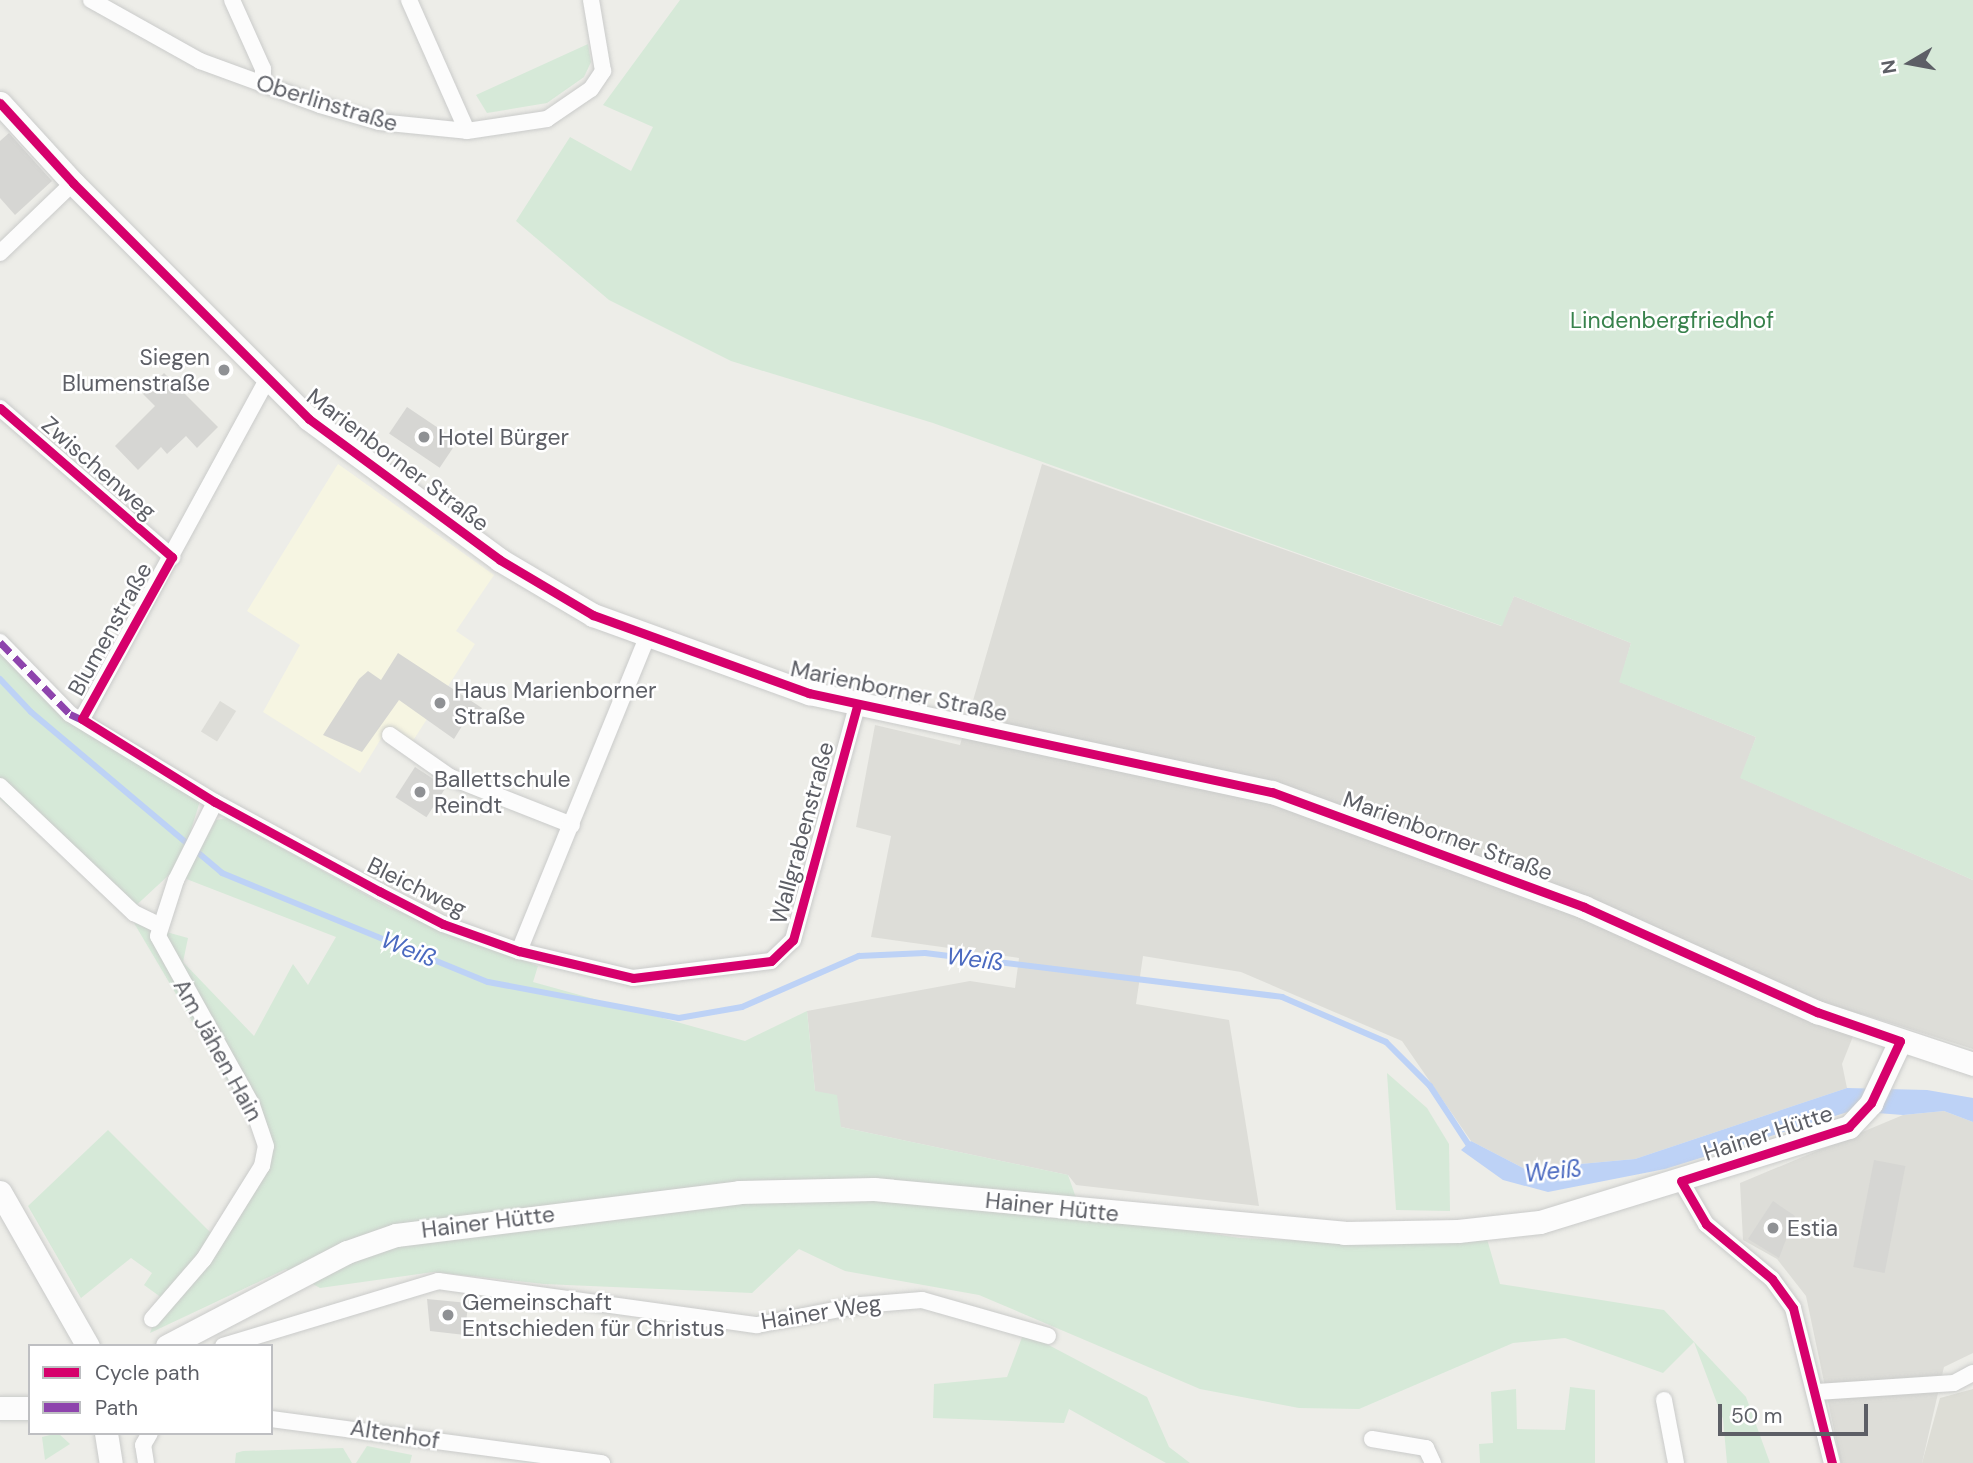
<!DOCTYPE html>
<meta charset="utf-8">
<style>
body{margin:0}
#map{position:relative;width:1973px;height:1463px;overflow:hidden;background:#edede8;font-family:"DM Sans",sans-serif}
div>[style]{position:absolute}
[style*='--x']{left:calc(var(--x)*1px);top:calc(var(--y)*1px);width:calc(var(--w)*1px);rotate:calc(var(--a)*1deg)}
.commercial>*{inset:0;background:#f6f5e2}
.industrial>*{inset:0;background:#ddddd8;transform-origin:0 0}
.education>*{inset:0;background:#ddddd6}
.green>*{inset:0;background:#d6e9d8}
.water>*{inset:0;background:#bdd2f6}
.stream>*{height:6px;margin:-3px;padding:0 3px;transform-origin:3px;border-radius:3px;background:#bdd2f6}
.building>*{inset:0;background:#d6d6d3;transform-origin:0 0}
.roads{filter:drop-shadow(0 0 2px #cacbca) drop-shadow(0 0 2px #cacbca)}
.street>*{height:16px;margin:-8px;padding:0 8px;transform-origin:8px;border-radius:8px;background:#fcfcfc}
.secondary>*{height:23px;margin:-11.5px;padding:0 11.5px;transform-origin:11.5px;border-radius:11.5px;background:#fcfcfc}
.quiet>*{height:7px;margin-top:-3.5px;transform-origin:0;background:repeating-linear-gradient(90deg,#8e44ad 0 14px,transparent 0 21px)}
.cycleway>*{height:9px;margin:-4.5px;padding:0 4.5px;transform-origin:4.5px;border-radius:4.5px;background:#d6006c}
.dots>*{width:19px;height:19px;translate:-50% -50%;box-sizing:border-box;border:4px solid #fff;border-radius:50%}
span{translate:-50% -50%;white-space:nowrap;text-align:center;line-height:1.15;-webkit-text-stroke:5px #fff;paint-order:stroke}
.street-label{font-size:23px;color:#5d5f66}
.park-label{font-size:23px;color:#38824c}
.poi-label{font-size:23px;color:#5d5f66}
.right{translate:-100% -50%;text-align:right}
.left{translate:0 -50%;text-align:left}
.water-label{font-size:24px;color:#4b6ac0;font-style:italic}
.legend{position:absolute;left:28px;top:1344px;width:245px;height:91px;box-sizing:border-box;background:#fff;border:2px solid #bebfc2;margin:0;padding:9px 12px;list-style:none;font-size:21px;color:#5d5f66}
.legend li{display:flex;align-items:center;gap:14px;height:35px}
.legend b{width:35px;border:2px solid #bebfc2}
.north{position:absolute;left:1875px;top:28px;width:70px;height:70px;-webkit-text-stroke:5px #fff;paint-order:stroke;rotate:260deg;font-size:19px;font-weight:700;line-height:28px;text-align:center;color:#5d5f66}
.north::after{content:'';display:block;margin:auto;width:24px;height:32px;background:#5d5f66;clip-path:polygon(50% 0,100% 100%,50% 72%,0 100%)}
.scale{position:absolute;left:1718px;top:1404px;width:150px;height:32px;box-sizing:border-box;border:4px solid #5d5f66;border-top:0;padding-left:9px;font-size:21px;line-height:24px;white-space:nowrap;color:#5d5f66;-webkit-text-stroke:5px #fff;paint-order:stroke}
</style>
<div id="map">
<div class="commercial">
<i style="clip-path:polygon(338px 464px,494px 575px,456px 631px,475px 644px,409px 747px,385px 732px,360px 773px,263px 712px,300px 645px,247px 611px)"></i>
</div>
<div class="industrial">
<i style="clip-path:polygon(1042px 464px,1501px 626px,1514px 596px,1631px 643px,1620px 682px,1756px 737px,1741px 778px,1973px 880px,1973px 1049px,1862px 1014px,1842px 1064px,1847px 1088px,1635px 1159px,1525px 1169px,1471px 1141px,1402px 1041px,1241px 972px,1143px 956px,1136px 1004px,1229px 1020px,1259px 1206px,1076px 1185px,1068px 1175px,841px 1127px,815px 1091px,807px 1011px,970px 981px,1015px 988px,1019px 958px,871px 937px,891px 836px,856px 827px,875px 725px,960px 745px)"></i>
<i style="left:220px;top:701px;width:19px;height:36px;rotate:32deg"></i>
<i style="clip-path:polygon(1944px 1111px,1973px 1122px,1973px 1353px,1944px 1367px,1922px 1463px,1841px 1463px,1806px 1296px,1777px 1259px,1743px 1240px,1740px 1183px,1903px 1115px)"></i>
</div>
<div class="education">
<i style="clip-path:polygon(1973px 1389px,1973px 1463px,1922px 1463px,1940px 1398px)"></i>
</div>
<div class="green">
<i style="clip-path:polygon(680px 0,1973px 0,1973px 880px,1740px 778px,1756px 737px,1619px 682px,1631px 643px,1514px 596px,1502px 626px,933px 423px,731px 361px,609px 300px,516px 221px,570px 137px,631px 171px,653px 127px,603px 105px)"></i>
<i style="clip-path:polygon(588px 44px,591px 62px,584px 77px,547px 103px,487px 113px,476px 95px)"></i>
<i style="clip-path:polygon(0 649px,46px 698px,200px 801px,191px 830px,201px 847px,216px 820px,227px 818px,390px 908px,538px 966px,533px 982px,745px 1041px,807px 1011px,815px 1091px,837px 1095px,841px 1127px,1068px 1175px,1081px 1212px,1239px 1238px,1400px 1244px,1487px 1239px,1500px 1284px,1664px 1310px,1746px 1397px,1770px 1463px,1727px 1463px,1723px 1419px,1694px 1342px,1663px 1373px,1565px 1338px,1513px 1343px,1359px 1409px,1299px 1408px,1200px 1389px,979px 1295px,845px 1271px,799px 1249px,752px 1293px,544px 1284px,433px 1272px,320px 1288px,286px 1269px,150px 1333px,162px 1298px,144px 1285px,152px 1273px,131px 1258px,81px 1298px,28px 1206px,108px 1130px,211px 1233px,267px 1148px,134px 923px,188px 938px,183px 962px,254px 1036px,293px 964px,308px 985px,336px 937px,171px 873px,129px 912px,0 799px)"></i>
<i style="clip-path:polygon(1387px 1073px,1427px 1108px,1449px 1144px,1450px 1211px,1396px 1210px)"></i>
<i style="clip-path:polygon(1024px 1332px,1147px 1397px,1169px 1447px,1190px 1463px,1166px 1463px,1069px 1409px,1064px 1423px,933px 1418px,934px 1384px,1007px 1377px)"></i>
<i style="clip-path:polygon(1570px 1387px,1595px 1390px,1595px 1463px,1480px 1463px,1479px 1444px,1493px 1443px,1491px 1392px,1516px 1389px,1517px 1429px,1565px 1430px)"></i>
<i style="clip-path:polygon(58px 1433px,70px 1444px,45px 1460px,42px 1437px)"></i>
<i style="clip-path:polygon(367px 1446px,412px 1455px,410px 1463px,356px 1463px)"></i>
<i style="clip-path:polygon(343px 1448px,352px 1463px,235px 1463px,236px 1453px,243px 1451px)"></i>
</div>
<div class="water">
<i style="clip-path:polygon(1847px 1088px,1927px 1090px,1973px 1098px,1973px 1122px,1944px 1111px,1903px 1115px,1851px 1111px,1665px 1169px,1548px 1192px,1503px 1180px,1461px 1150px,1471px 1141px,1525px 1169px,1635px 1159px)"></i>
</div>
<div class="stream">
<i style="--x:0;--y:679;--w:45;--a:46.8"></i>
<i style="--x:31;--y:712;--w:250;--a:40.1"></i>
<i style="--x:222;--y:873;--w:287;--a:22.3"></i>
<i style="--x:488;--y:982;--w:194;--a:10.7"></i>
<i style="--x:679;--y:1018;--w:64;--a:-9.9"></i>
<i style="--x:742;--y:1007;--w:128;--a:-23.6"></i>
<i style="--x:859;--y:956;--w:66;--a:-2.6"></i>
<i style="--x:925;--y:953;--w:360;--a:7"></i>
<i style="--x:1282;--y:997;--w:113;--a:23.4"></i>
<i style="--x:1386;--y:1042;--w:62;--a:45"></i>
<i style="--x:1430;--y:1086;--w:80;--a:56.7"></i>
</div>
<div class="building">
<i style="clip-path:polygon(9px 133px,52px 181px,15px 215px,0 198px,0 141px)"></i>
<i style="clip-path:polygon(164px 373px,218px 427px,197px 448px,186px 436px,167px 454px,161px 447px,138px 470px,115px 446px,155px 406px,143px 394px)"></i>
<i style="left:407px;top:407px;width:61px;height:32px;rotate:34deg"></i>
<i style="clip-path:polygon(398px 653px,482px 708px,473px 722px,467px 718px,454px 739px,399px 700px,362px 752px,323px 735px,359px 679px,368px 671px,381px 680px)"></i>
<i style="left:415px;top:767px;width:37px;height:36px;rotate:33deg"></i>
<i style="left:1874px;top:1160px;width:32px;height:109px;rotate:11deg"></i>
<i style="clip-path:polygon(1773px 1201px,1795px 1216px,1779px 1258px,1748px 1239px)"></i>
<i style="clip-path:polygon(427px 1299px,468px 1303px,465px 1335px,430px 1331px)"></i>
</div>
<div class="roads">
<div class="street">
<i style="--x:91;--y:0;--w:125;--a:29.2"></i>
<i style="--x:200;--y:61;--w:128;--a:20.1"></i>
<i style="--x:320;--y:105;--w:61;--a:16.1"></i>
<i style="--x:379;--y:122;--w:88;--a:5.8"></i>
<i style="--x:467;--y:131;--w:81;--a:-8.5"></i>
<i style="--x:547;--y:119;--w:53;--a:-34.3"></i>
<i style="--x:591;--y:89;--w:22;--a:-56"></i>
<i style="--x:603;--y:71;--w:72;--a:-99.6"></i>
<i style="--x:232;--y:0;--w:76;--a:65.8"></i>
<i style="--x:263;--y:69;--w:16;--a:90"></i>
<i style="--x:409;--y:0;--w:143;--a:66.1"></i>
<i style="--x:0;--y:253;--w:101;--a:-43.8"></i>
<i style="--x:0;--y:408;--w:228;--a:40.9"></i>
<i style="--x:0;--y:642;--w:100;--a:45.8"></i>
<i style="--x:70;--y:714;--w:170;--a:31.3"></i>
<i style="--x:215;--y:802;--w:187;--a:28.5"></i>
<i style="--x:379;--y:891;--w:72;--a:27.3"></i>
<i style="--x:443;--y:924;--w:81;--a:19.6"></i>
<i style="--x:519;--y:951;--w:117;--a:13.3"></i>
<i style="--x:633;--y:978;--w:139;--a:-7"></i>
<i style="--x:771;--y:961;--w:30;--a:-44"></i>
<i style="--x:793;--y:940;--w:243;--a:-74.7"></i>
<i style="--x:82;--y:719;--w:386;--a:-61.4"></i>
<i style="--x:390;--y:735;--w:73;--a:35"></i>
<i style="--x:450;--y:777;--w:131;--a:21.5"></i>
<i style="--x:0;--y:786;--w:185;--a:43.5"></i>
<i style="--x:134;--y:913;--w:28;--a:26"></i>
<i style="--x:519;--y:951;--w:338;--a:-67.8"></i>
<i style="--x:1681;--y:1181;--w:50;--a:59.8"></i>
<i style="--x:1706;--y:1224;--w:86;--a:39.8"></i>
<i style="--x:1772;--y:1279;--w:36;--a:54"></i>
<i style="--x:1793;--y:1308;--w:160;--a:75.9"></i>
<i style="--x:152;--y:1319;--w:79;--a:-49.1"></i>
<i style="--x:204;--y:1259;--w:110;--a:-58.1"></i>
<i style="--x:262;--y:1166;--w:20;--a:-79"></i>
<i style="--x:266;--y:1146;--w:43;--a:-108.9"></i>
<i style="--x:252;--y:1105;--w:193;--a:-119.1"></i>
<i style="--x:158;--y:936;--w:59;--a:-72.2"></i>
<i style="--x:176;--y:880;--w:87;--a:-63.4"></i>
<i style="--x:223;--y:1346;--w:225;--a:-16.8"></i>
<i style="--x:438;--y:1281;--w:322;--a:7.9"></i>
<i style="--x:757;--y:1325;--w:106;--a:-10.9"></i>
<i style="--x:861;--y:1305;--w:61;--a:-4.7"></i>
<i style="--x:922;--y:1300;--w:131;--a:15.9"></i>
<i style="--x:1817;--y:1392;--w:137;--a:-3.8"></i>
<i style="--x:1954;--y:1383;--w:21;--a:-28"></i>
<i style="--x:1664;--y:1400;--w:64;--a:79.2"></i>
<i style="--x:271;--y:1419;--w:334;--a:7.6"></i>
<i style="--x:1372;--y:1439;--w:55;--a:9.5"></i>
<i style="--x:1426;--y:1448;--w:17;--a:65"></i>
<i style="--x:146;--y:1463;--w:18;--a:-99"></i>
<i style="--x:143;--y:1445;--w:14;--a:-60"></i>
</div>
<div class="secondary">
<i style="--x:0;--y:103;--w:108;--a:47.6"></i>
<i style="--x:73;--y:183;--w:334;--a:45"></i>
<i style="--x:309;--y:419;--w:237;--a:36.4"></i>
<i style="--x:500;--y:560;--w:108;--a:30.6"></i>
<i style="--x:593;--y:615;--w:230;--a:19.9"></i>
<i style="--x:809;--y:693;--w:473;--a:12.1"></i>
<i style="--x:1272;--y:792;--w:333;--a:20.2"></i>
<i style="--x:1584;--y:907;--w:256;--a:24.3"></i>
<i style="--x:1817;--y:1012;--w:164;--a:18.4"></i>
<i style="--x:0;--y:1192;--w:177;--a:60.3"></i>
<i style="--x:167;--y:1346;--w:203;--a:-27.6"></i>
<i style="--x:347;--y:1252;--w:52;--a:-19.1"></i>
<i style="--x:396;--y:1235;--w:346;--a:-7.1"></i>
<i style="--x:739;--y:1192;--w:135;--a:-1.3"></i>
<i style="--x:874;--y:1189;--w:472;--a:5.3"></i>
<i style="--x:1344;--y:1233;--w:114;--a:-1"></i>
<i style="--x:1458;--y:1231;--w:82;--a:-6.3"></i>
<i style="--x:1540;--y:1222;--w:323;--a:-17.1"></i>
<i style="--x:1849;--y:1127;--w:33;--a:-47"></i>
<i style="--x:1871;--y:1103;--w:68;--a:-64.9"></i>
<i style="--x:0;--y:1408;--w:30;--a:0"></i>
<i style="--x:106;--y:1433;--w:30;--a:81"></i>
</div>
</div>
<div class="quiet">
<i style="--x:0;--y:642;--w:100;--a:45.8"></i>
<i style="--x:70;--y:714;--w:19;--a:25"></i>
</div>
<div class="cycleway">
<i style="--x:0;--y:103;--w:108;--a:47.6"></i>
<i style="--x:73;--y:183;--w:334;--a:45"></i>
<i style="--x:309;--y:419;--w:237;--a:36.4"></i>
<i style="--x:500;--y:560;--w:108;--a:30.6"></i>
<i style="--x:593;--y:615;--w:230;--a:19.9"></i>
<i style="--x:809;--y:693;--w:473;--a:12.1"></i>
<i style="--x:1272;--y:792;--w:333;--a:20.2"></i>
<i style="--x:1584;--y:907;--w:256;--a:24.3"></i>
<i style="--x:1817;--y:1012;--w:88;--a:19.3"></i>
<i style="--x:1900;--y:1041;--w:68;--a:115.1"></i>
<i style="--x:1871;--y:1103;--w:33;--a:133"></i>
<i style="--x:1849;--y:1127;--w:176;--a:162.2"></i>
<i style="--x:1681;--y:1181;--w:50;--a:59.8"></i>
<i style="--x:1706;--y:1224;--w:86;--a:39.8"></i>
<i style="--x:1772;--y:1279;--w:36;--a:54"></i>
<i style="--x:1793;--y:1308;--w:160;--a:75.9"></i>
<i style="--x:0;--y:408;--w:228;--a:40.9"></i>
<i style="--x:172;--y:557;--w:185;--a:119.1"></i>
<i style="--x:82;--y:719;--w:157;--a:32"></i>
<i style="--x:215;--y:802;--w:187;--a:28.5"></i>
<i style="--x:379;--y:891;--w:72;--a:27.3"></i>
<i style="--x:443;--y:924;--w:81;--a:19.6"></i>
<i style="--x:519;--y:951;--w:117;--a:13.3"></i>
<i style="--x:633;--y:978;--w:139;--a:-7"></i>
<i style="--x:771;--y:961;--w:30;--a:-44"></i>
<i style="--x:793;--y:940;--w:243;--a:-74.7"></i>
</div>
<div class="dots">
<i style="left:224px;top:370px;background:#8f9194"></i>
<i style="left:424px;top:437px;background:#8f9194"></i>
<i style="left:440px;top:703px;background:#8f9194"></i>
<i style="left:420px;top:792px;background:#8f9194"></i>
<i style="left:1773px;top:1228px;background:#8f9194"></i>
<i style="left:448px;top:1315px;background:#8f9194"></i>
</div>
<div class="street-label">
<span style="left:327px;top:103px;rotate:17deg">Oberlinstraße</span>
<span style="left:398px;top:460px;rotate:37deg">Marienborner Straße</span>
<span style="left:99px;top:468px;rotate:41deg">Zwischenweg</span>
<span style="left:110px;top:629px;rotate:-61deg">Blumenstraße</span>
<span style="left:899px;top:691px;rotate:12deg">Marienborner Straße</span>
<span style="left:802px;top:833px;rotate:-75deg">Wallgrabenstraße</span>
<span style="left:1448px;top:836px;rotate:20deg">Marienborner Straße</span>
<span style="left:417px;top:887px;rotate:26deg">Bleichweg</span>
<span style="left:218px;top:1050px;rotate:61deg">Am Jähen Hain</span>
<span style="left:1768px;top:1133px;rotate:-18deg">Hainer Hütte</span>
<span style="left:1052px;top:1207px;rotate:6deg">Hainer Hütte</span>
<span style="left:488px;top:1222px;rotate:-7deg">Hainer Hütte</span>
<span style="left:821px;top:1312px;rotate:-9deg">Hainer Weg</span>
<span style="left:395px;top:1434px;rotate:9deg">Altenhof</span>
</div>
<div class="park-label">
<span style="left:1672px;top:320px">Lindenbergfriedhof</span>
</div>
<div class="poi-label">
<span class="right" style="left:210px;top:370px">Siegen<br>Blumenstraße</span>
<span class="left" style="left:438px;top:437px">Hotel Bürger</span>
<span class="left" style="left:454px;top:703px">Haus Marienborner<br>Straße</span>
<span class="left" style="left:434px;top:792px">Ballettschule<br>Reindt</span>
<span class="left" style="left:1787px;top:1228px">Estia</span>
<span class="left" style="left:462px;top:1315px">Gemeinschaft<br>Entschieden für Christus</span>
</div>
<div class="water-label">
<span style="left:409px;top:949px;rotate:22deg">Weiß</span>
<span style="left:975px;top:959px;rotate:7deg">Weiß</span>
<span style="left:1553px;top:1171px;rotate:-6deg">Weiß</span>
</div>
<ul class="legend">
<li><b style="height:9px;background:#d6006c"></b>Cycle path</li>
<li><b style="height:9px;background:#8e44ad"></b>Path</li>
</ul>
<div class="north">N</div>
<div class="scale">50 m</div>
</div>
